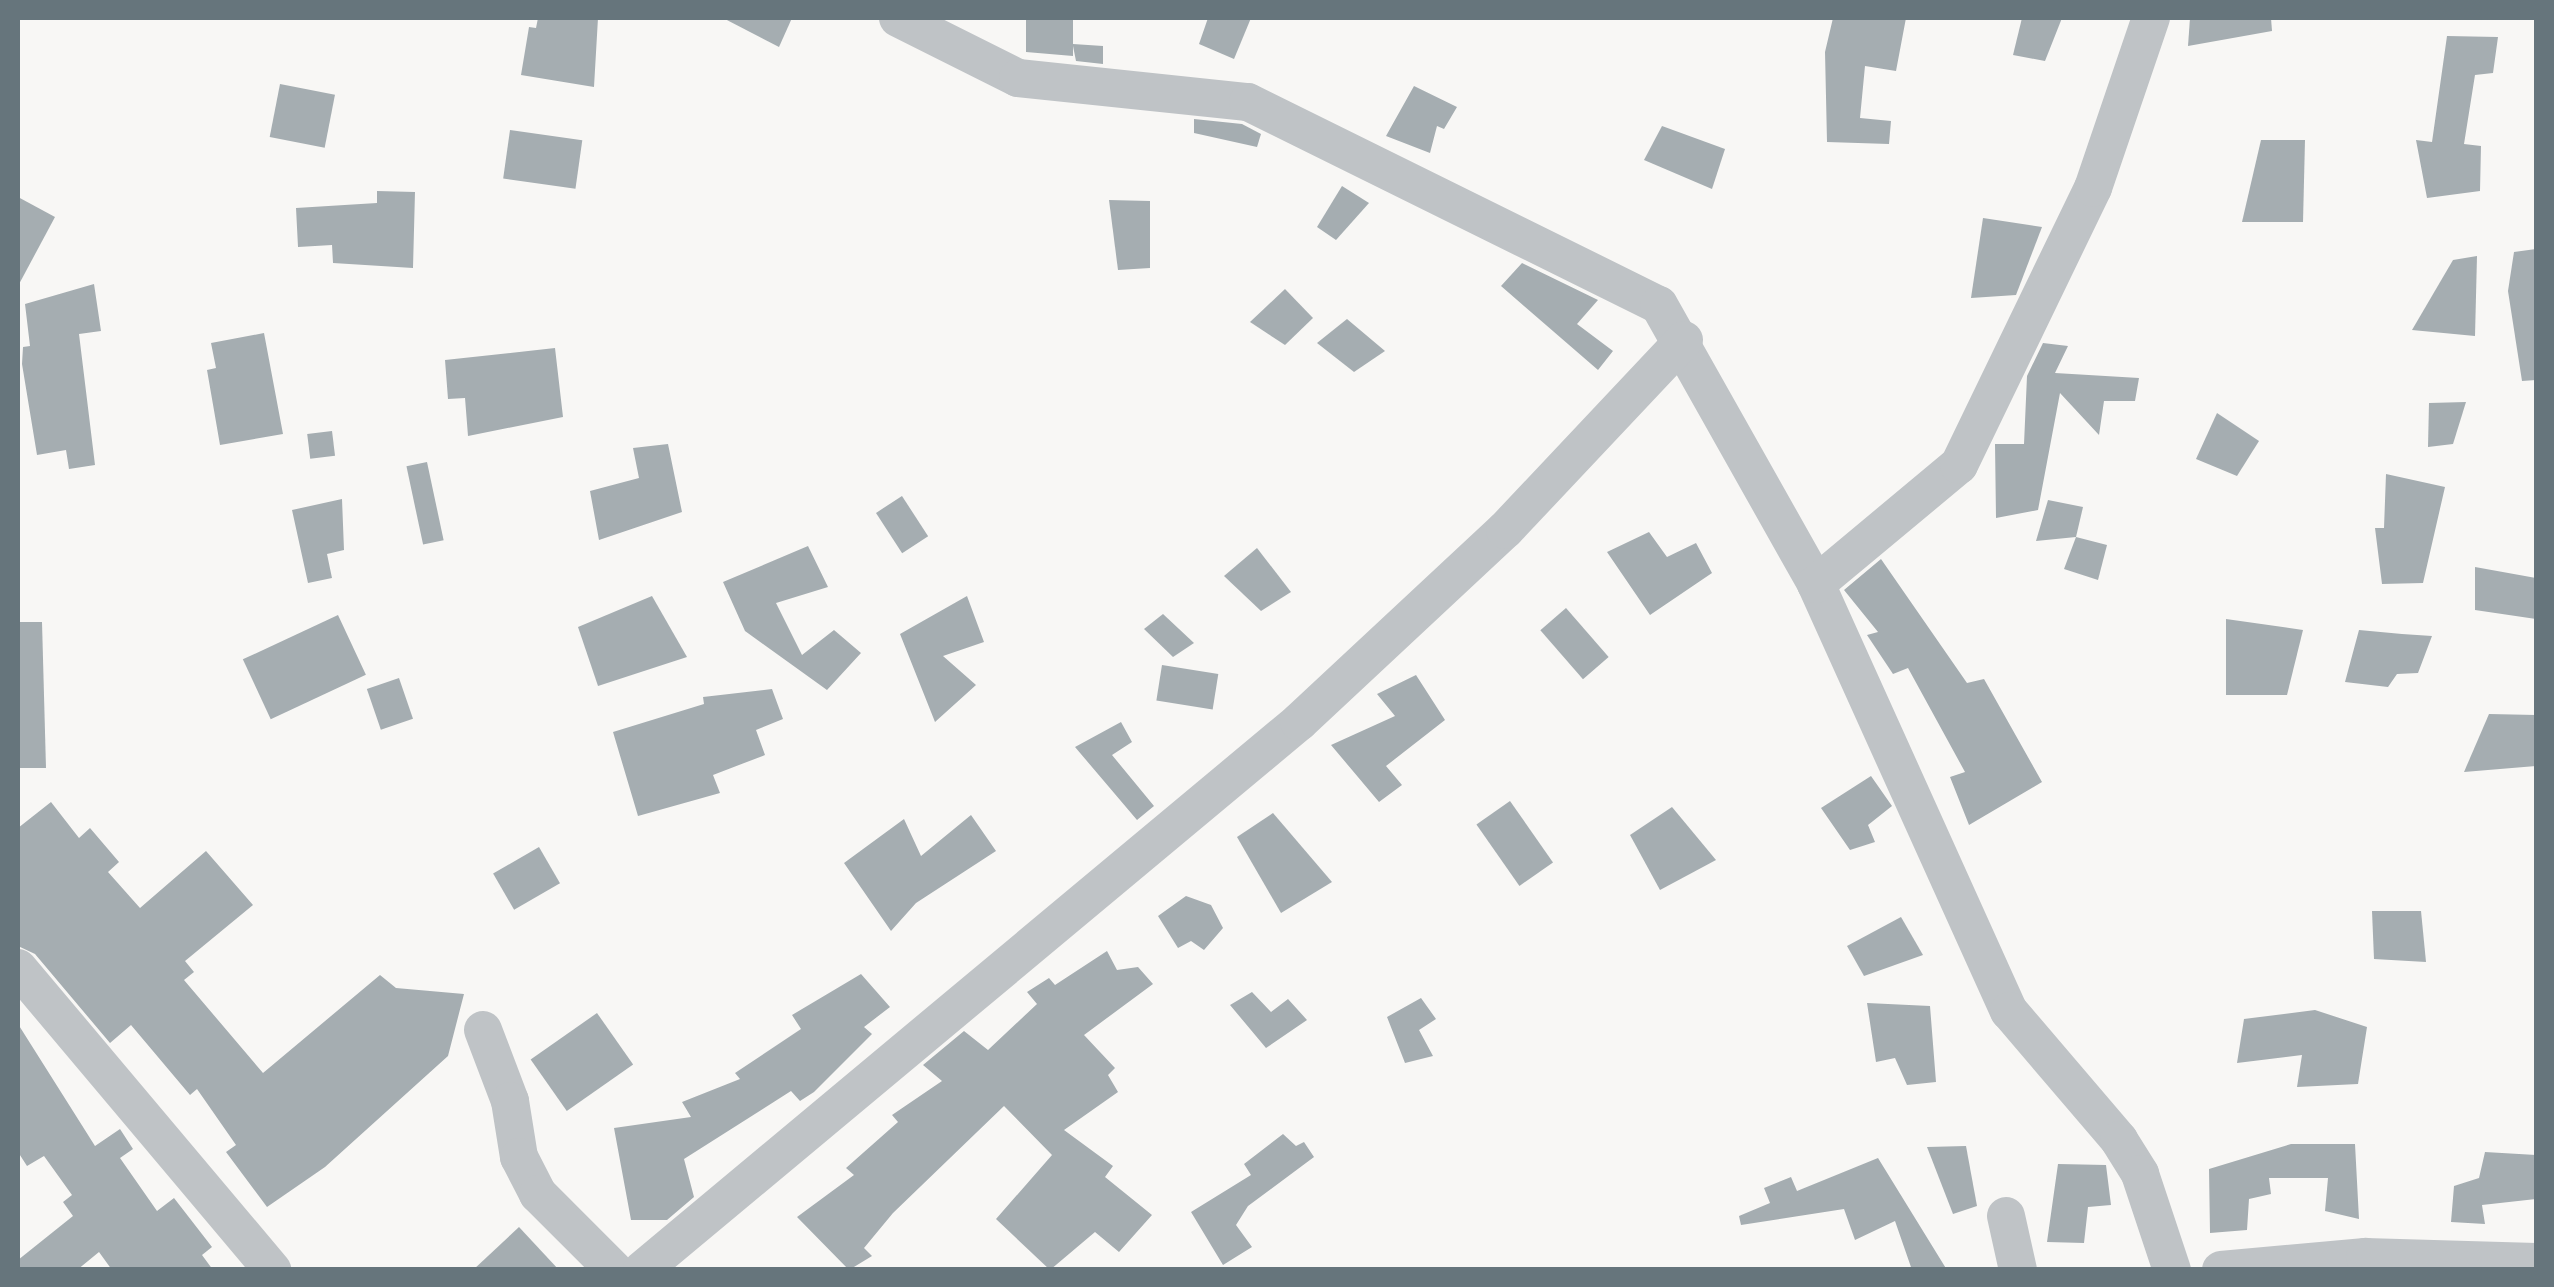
<!DOCTYPE html>
<style>
body{margin:0}
#map{position:relative;width:2554px;height:1287px;overflow:hidden;background:#f8f7f5;font-family:Signika,sans-serif}
div>[style]{position:absolute}
[style*='--x']{left:calc(var(--x)*1px);top:calc(var(--y)*1px);width:calc(var(--w)*1px);rotate:calc(var(--a)*1deg)}
.building>*{inset:0;background:#a5adb1;transform-origin:0 0}
.minor>*{height:38px;margin:-19px;padding:0 19px;transform-origin:19px;border-radius:19px;background:#bfc3c6}
span{translate:-50% -50%;white-space:nowrap;text-align:center;line-height:1.15;-webkit-text-stroke:10px #fff;paint-order:stroke}
.frame{position:absolute;inset:0;border:20px solid #66757c;pointer-events:none}
</style>
<div id="map">
<div class="building">
<i style="clip-path:polygon(538px 18px,598px 18px,594px 87px,521px 75px,529px 27px,536px 28px)"></i>
<i style="clip-path:polygon(723px 18px,792px 18px,779px 47px)"></i>
<i style="clip-path:polygon(1026px 18px,1073px 18px,1073px 44px,1103px 46px,1103px 64px,1076px 61px,1073px 46px,1073px 56px,1026px 52px)"></i>
<i style="clip-path:polygon(1208px 18px,1251px 18px,1234px 59px,1199px 44px)"></i>
<i style="clip-path:polygon(1833px 18px,1906px 18px,1896px 71px,1865px 66px,1860px 118px,1891px 121px,1889px 144px,1827px 142px,1825px 52px)"></i>
<i style="clip-path:polygon(2022px 18px,2062px 18px,2045px 61px,2013px 55px)"></i>
<i style="clip-path:polygon(2190px 18px,2271px 18px,2272px 31px,2188px 46px)"></i>
<i style="clip-path:polygon(2447px 36px,2498px 37px,2493px 73px,2475px 75px,2464px 144px,2481px 146px,2480px 191px,2427px 198px,2416px 140px,2432px 142px)"></i>
<i style="left:280px;top:84px;width:56px;height:54px;rotate:11deg"></i>
<i style="clip-path:polygon(1414px 86px,1457px 107px,1444px 129px,1437px 126px,1430px 153px,1386px 136px)"></i>
<i style="clip-path:polygon(1194px 119px,1242px 124px,1261px 134px,1257px 147px,1194px 133px)"></i>
<i style="clip-path:polygon(1662px 126px,1725px 149px,1712px 189px,1644px 160px)"></i>
<i style="left:510px;top:130px;width:73px;height:49px;rotate:8deg"></i>
<i style="clip-path:polygon(2261px 140px,2305px 140px,2303px 222px,2242px 222px)"></i>
<i style="clip-path:polygon(1342px 186px,1369px 203px,1336px 240px,1317px 227px)"></i>
<i style="clip-path:polygon(377px 191px,415px 192px,413px 268px,333px 263px,332px 245px,298px 247px,296px 208px,377px 203px)"></i>
<i style="clip-path:polygon(18px 197px,55px 217px,18px 286px)"></i>
<i style="clip-path:polygon(1109px 200px,1150px 201px,1150px 268px,1118px 270px)"></i>
<i style="clip-path:polygon(1983px 218px,2042px 227px,2016px 295px,1971px 298px)"></i>
<i style="clip-path:polygon(2536px 249px,2536px 380px,2522px 381px,2508px 291px,2514px 252px)"></i>
<i style="clip-path:polygon(2477px 256px,2475px 336px,2412px 330px,2453px 260px)"></i>
<i style="clip-path:polygon(1522px 263px,1598px 300px,1577px 324px,1613px 351px,1598px 370px,1501px 286px)"></i>
<i style="clip-path:polygon(94px 284px,101px 331px,79px 334px,95px 465px,69px 469px,66px 450px,37px 455px,22px 364px,23px 347px,30px 346px,25px 304px)"></i>
<i style="clip-path:polygon(1285px 289px,1313px 318px,1285px 345px,1250px 322px)"></i>
<i style="clip-path:polygon(1347px 319px,1385px 351px,1354px 372px,1317px 343px)"></i>
<i style="clip-path:polygon(264px 333px,283px 434px,220px 445px,207px 370px,216px 368px,211px 343px)"></i>
<i style="clip-path:polygon(2043px 343px,2068px 346px,2055px 373px,2139px 378px,2135px 401px,2104px 401px,2099px 435px,2060px 393px,2038px 510px,1996px 518px,1995px 444px,2024px 444px,2027px 376px)"></i>
<i style="clip-path:polygon(555px 348px,563px 417px,468px 436px,465px 398px,448px 399px,445px 360px)"></i>
<i style="clip-path:polygon(2466px 402px,2453px 444px,2428px 447px,2429px 403px)"></i>
<i style="clip-path:polygon(2217px 413px,2259px 441px,2237px 476px,2196px 459px)"></i>
<i style="left:332px;top:431px;width:25px;height:25px;rotate:83deg"></i>
<i style="clip-path:polygon(668px 444px,682px 512px,599px 540px,590px 491px,639px 478px,633px 448px)"></i>
<i style="left:427px;top:462px;width:80px;height:21px;rotate:78deg"></i>
<i style="clip-path:polygon(2386px 474px,2445px 487px,2423px 583px,2382px 584px,2375px 528px,2384px 528px)"></i>
<i style="left:902px;top:496px;width:48px;height:31px;rotate:57deg"></i>
<i style="clip-path:polygon(342px 499px,344px 550px,327px 554px,332px 578px,308px 583px,292px 510px)"></i>
<i style="clip-path:polygon(2048px 500px,2083px 507px,2076px 537px,2036px 541px)"></i>
<i style="clip-path:polygon(1649px 532px,1667px 557px,1696px 543px,1712px 573px,1650px 615px,1607px 552px)"></i>
<i style="clip-path:polygon(2076px 537px,2107px 545px,2098px 580px,2064px 569px)"></i>
<i style="clip-path:polygon(808px 546px,828px 587px,776px 603px,802px 655px,834px 630px,861px 653px,827px 690px,745px 631px,723px 582px)"></i>
<i style="clip-path:polygon(1257px 548px,1291px 592px,1261px 611px,1224px 576px)"></i>
<i style="clip-path:polygon(1881px 559px,1967px 683px,1984px 679px,2042px 782px,1969px 825px,1950px 777px,1965px 772px,1908px 668px,1893px 674px,1867px 635px,1878px 632px,1844px 590px)"></i>
<i style="clip-path:polygon(2475px 567px,2536px 578px,2536px 619px,2475px 610px)"></i>
<i style="clip-path:polygon(652px 596px,687px 657px,598px 686px,578px 627px)"></i>
<i style="clip-path:polygon(967px 596px,984px 642px,943px 656px,976px 685px,935px 722px,900px 634px)"></i>
<i style="left:1566px;top:608px;width:65px;height:34px;rotate:49deg"></i>
<i style="clip-path:polygon(1163px 614px,1194px 643px,1173px 657px,1144px 629px)"></i>
<i style="left:338px;top:615px;width:66px;height:105px;rotate:65deg"></i>
<i style="clip-path:polygon(2226px 619px,2303px 630px,2287px 695px,2226px 695px)"></i>
<i style="clip-path:polygon(18px 622px,42px 622px,46px 768px,18px 768px)"></i>
<i style="clip-path:polygon(2359px 630px,2402px 634px,2432px 636px,2418px 673px,2397px 674px,2388px 687px,2345px 682px)"></i>
<i style="left:1162px;top:665px;width:57px;height:36px;rotate:9deg"></i>
<i style="clip-path:polygon(1416px 675px,1445px 720px,1386px 766px,1402px 785px,1379px 802px,1331px 745px,1395px 716px,1377px 694px)"></i>
<i style="left:399px;top:678px;width:43px;height:34px;rotate:71deg"></i>
<i style="clip-path:polygon(772px 689px,783px 719px,756px 730px,765px 755px,713px 775px,720px 793px,638px 816px,613px 732px,704px 704px,703px 697px)"></i>
<i style="clip-path:polygon(2489px 714px,2536px 715px,2536px 766px,2464px 772px)"></i>
<i style="clip-path:polygon(1121px 722px,1132px 742px,1112px 755px,1154px 806px,1137px 820px,1075px 747px)"></i>
<i style="clip-path:polygon(1871px 776px,1892px 806px,1868px 825px,1875px 842px,1850px 850px,1821px 808px)"></i>
<i style="left:1510px;top:801px;width:75px;height:41px;rotate:55deg"></i>
<i style="clip-path:polygon(51px 802px,79px 838px,90px 828px,119px 862px,108px 872px,140px 908px,206px 851px,253px 905px,185px 961px,194px 972px,184px 980px,263px 1073px,380px 975px,396px 988px,464px 994px,448px 1056px,325px 1167px,267px 1207px,226px 1152px,236px 1145px,197px 1089px,190px 1095px,131px 1025px,110px 1043px,35px 954px,18px 946px,18px 828px)"></i>
<i style="clip-path:polygon(1672px 807px,1716px 860px,1660px 890px,1630px 835px)"></i>
<i style="clip-path:polygon(1273px 813px,1332px 882px,1281px 913px,1237px 837px)"></i>
<i style="clip-path:polygon(971px 815px,996px 851px,916px 903px,891px 931px,844px 863px,904px 819px,921px 856px)"></i>
<i style="left:539px;top:847px;width:42px;height:53px;rotate:60deg"></i>
<i style="clip-path:polygon(1186px 896px,1211px 905px,1223px 928px,1204px 950px,1191px 941px,1178px 948px,1158px 916px)"></i>
<i style="clip-path:polygon(2372px 911px,2421px 911px,2426px 962px,2374px 959px)"></i>
<i style="clip-path:polygon(1901px 917px,1923px 955px,1864px 976px,1847px 946px)"></i>
<i style="clip-path:polygon(1107px 951px,1117px 970px,1138px 967px,1153px 984px,1084px 1035px,1115px 1068px,1108px 1075px,1118px 1092px,1064px 1130px,1113px 1166px,1105px 1177px,1152px 1215px,1119px 1252px,1095px 1232px,1050px 1270px,996px 1219px,1052px 1155px,1004px 1106px,893px 1213px,864px 1248px,872px 1256px,849px 1270px,797px 1217px,854px 1175px,846px 1168px,898px 1122px,892px 1115px,942px 1081px,923px 1065px,964px 1031px,988px 1050px,1037px 1004px,1027px 992px,1049px 978px,1055px 985px)"></i>
<i style="clip-path:polygon(861px 974px,890px 1007px,864px 1027px,872px 1034px,814px 1092px,800px 1101px,791px 1091px,684px 1159px,694px 1197px,667px 1220px,631px 1220px,614px 1128px,691px 1117px,682px 1102px,740px 1079px,735px 1073px,801px 1029px,792px 1015px)"></i>
<i style="clip-path:polygon(1252px 992px,1271px 1012px,1288px 999px,1307px 1020px,1266px 1048px,1230px 1005px)"></i>
<i style="clip-path:polygon(1421px 998px,1436px 1019px,1419px 1030px,1433px 1056px,1405px 1063px,1387px 1017px)"></i>
<i style="clip-path:polygon(1867px 1003px,1930px 1006px,1936px 1082px,1907px 1085px,1895px 1058px,1876px 1062px)"></i>
<i style="clip-path:polygon(2315px 1010px,2367px 1027px,2358px 1084px,2297px 1087px,2302px 1055px,2237px 1063px,2244px 1019px)"></i>
<i style="left:597px;top:1013px;width:63px;height:81px;rotate:55deg"></i>
<i style="clip-path:polygon(18px 1024px,95px 1146px,120px 1129px,133px 1149px,120px 1158px,157px 1211px,174px 1198px,212px 1247px,202px 1255px,213px 1270px,112px 1270px,99px 1252px,77px 1270px,18px 1270px,18px 1260px,73px 1216px,63px 1202px,72px 1195px,44px 1156px,27px 1166px,18px 1152px)"></i>
<i style="clip-path:polygon(1283px 1134px,1296px 1146px,1304px 1142px,1314px 1157px,1248px 1206px,1236px 1225px,1252px 1247px,1223px 1265px,1191px 1212px,1251px 1175px,1244px 1164px)"></i>
<i style="clip-path:polygon(2291px 1144px,2355px 1144px,2359px 1219px,2325px 1211px,2328px 1178px,2269px 1178px,2271px 1194px,2249px 1199px,2247px 1230px,2210px 1233px,2209px 1169px)"></i>
<i style="clip-path:polygon(1966px 1146px,1977px 1206px,1953px 1214px,1927px 1147px)"></i>
<i style="clip-path:polygon(2485px 1152px,2536px 1155px,2536px 1199px,2482px 1205px,2485px 1224px,2451px 1222px,2454px 1186px,2479px 1178px)"></i>
<i style="clip-path:polygon(1878px 1158px,1947px 1270px,1912px 1270px,1895px 1221px,1855px 1240px,1844px 1209px,1741px 1225px,1739px 1216px,1770px 1203px,1764px 1188px,1791px 1177px,1797px 1191px)"></i>
<i style="clip-path:polygon(2058px 1164px,2106px 1165px,2111px 1205px,2088px 1207px,2084px 1243px,2047px 1242px)"></i>
<i style="clip-path:polygon(519px 1227px,559px 1270px,473px 1270px)"></i>
</div>
<div class="minor">
<i style="--x:898;--y:18;--w:134;--a:26.6"></i>
<i style="--x:1018;--y:78;--w:231;--a:6"></i>
<i style="--x:1248;--y:102;--w:458;--a:26.3"></i>
<i style="--x:1659;--y:305;--w:320;--a:60.6"></i>
<i style="--x:1816;--y:584;--w:469;--a:65.7"></i>
<i style="--x:2009;--y:1011;--w:170;--a:49.5"></i>
<i style="--x:2119;--y:1140;--w:40;--a:58"></i>
<i style="--x:2140;--y:1174;--w:101;--a:71.6"></i>
<i style="--x:1816;--y:584;--w:186;--a:-39.8"></i>
<i style="--x:1959;--y:465;--w:308;--a:-64.2"></i>
<i style="--x:2093;--y:188;--w:180;--a:-71.2"></i>
<i style="--x:18;--y:968;--w:395;--a:49.9"></i>
<i style="--x:483;--y:1030;--w:76;--a:69.2"></i>
<i style="--x:510;--y:1101;--w:57;--a:80.9"></i>
<i style="--x:519;--y:1157;--w:42;--a:62.8"></i>
<i style="--x:538;--y:1194;--w:107;--a:45"></i>
<i style="--x:2006;--y:1216;--w:55;--a:77.5"></i>
<i style="--x:642;--y:1270;--w:856;--a:-39.83"></i>
<i style="--x:1299;--y:722;--w:282;--a:-43"></i>
<i style="--x:1505;--y:530;--w:261;--a:-46.7"></i>
<i style="--x:2221;--y:1270;--w:145;--a:-5.2"></i>
<i style="--x:2365;--y:1257;--w:171;--a:1.7"></i>
</div>
<div class="frame"></div>
</div>
